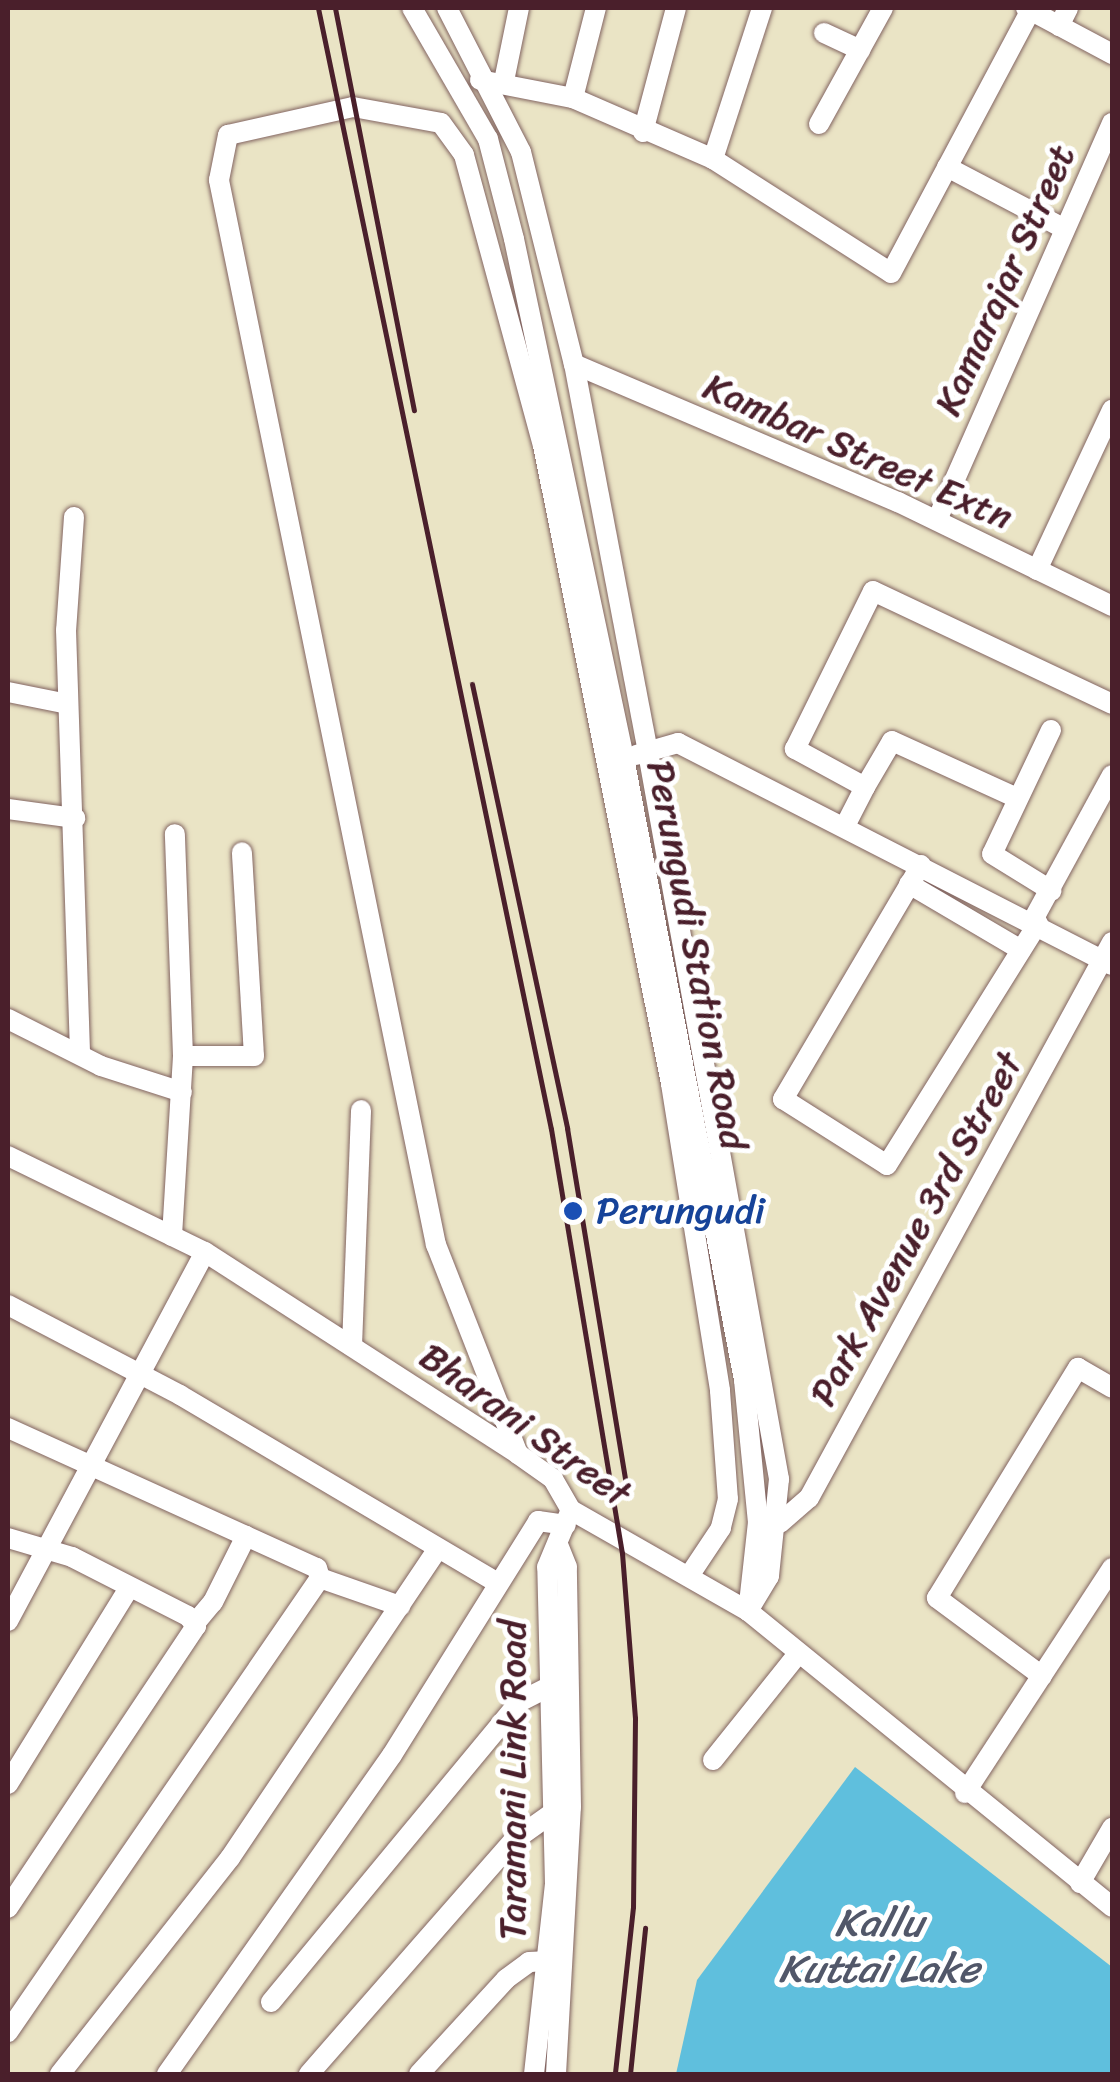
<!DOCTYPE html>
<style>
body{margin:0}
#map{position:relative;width:1120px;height:2082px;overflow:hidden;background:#eae4c5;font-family:Sriracha,sans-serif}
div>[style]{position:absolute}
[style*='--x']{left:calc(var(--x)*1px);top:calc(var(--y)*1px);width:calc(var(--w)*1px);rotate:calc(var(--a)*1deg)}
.water>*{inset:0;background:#5fbfdd}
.roads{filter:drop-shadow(0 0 2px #826461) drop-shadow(0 0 2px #826461)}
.minor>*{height:20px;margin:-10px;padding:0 10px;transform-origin:10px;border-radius:10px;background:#fff}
.rail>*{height:5px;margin:-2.5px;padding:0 2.5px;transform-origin:2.5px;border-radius:2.5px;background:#4a1f2b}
.dots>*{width:28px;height:28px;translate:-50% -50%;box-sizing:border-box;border:5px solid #fff;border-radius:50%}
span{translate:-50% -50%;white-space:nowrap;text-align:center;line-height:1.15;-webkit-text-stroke:10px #fff;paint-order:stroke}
.street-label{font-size:38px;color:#4a1f2b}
.transit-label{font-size:38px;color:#164399}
.left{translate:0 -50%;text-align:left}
.water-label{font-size:40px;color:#515769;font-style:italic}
.frame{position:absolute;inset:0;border:10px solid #4a1f2b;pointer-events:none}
</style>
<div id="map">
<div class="water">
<i style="clip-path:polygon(855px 1767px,1112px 1967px,1112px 2074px,676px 2074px,697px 1980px)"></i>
</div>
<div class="roads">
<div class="minor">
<i style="--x:412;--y:8;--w:151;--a:59.9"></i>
<i style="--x:488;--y:139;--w:103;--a:75.4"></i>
<i style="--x:514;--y:239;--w:531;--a:78.03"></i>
<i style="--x:624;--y:758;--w:633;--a:79.08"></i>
<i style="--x:744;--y:1380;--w:143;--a:84.4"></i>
<i style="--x:758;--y:1522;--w:81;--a:96.3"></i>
<i style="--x:447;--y:8;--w:162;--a:62.8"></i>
<i style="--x:521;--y:152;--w:219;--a:76"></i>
<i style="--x:574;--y:364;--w:396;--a:79.2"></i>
<i style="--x:648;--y:753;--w:738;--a:79.77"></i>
<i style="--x:779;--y:1479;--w:98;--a:95.9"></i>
<i style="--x:769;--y:1576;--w:41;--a:121"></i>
<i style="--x:1026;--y:8;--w:98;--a:28.1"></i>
<i style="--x:1059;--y:26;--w:20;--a:-63"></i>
<i style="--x:824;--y:33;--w:40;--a:25"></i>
<i style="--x:480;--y:80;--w:95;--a:11"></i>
<i style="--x:573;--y:98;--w:153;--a:23.5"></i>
<i style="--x:713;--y:159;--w:211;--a:32.6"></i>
<i style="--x:891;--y:273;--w:298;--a:-62"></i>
<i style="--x:504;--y:81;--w:75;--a:-78.4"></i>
<i style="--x:573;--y:98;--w:93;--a:-75.7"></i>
<i style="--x:819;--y:124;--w:132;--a:-61.1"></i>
<i style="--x:643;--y:132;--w:128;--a:-75.1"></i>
<i style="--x:713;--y:159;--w:159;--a:-72"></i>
<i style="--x:947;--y:167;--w:133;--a:27.7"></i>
<i style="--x:574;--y:364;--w:352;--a:23.1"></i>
<i style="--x:898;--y:502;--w:238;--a:25.9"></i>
<i style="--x:74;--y:517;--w:113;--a:94"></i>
<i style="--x:66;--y:630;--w:425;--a:88.1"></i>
<i style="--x:937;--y:520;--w:434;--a:-66.2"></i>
<i style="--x:1037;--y:570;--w:177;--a:-64.9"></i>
<i style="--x:8;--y:692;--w:61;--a:11.3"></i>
<i style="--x:1051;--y:730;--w:137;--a:115.4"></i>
<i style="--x:992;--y:854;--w:70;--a:31.7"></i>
<i style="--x:636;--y:755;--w:44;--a:-15.9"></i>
<i style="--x:678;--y:743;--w:487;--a:27.1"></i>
<i style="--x:865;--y:787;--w:53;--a:-59.6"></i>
<i style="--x:892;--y:741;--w:137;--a:24.5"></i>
<i style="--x:8;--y:809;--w:68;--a:7.7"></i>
<i style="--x:845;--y:826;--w:44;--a:-62.9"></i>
<i style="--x:865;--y:787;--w:80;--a:-151.5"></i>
<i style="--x:795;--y:749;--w:176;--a:-63.7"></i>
<i style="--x:873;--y:591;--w:264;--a:25.3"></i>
<i style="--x:921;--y:865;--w:272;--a:120.5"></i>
<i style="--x:783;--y:1099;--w:123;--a:32.4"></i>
<i style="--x:887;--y:1165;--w:285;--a:-58"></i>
<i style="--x:909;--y:884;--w:130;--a:30.5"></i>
<i style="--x:1033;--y:920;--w:165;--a:-61.4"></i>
<i style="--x:8;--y:1019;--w:104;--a:26.8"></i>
<i style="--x:101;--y:1066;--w:85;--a:17.8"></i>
<i style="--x:183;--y:1056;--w:71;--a:0"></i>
<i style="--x:254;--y:1056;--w:204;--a:-93.4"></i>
<i style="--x:8;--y:1156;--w:219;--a:26"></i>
<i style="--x:205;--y:1252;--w:373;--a:32.8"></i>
<i style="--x:518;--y:1454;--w:43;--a:35.5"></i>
<i style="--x:553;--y:1479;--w:36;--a:60"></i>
<i style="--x:571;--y:1510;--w:204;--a:29.7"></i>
<i style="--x:748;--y:1611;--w:469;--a:39.1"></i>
<i style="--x:172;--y:1236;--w:180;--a:-86.5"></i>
<i style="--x:183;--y:1056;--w:222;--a:-92.1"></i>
<i style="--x:8;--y:1305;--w:194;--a:27.6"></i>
<i style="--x:180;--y:1395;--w:366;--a:30.6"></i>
<i style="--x:352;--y:1346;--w:236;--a:-87.8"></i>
<i style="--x:8;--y:1428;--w:339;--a:24.4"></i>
<i style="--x:317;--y:1568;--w:10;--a:73"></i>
<i style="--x:320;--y:1578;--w:551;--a:124.5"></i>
<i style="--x:518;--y:1454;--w:225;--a:-111.4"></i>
<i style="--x:436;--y:1245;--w:1087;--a:-101.52"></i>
<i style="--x:219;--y:180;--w:46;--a:-78.7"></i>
<i style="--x:228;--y:135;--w:128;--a:-12.6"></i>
<i style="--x:353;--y:107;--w:89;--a:10.3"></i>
<i style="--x:441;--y:123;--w:39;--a:54"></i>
<i style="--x:464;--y:155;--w:301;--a:74.8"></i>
<i style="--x:543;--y:445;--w:652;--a:78.67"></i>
<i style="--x:671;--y:1084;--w:311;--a:80.9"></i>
<i style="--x:720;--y:1391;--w:108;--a:85.8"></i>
<i style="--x:728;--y:1499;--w:30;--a:104"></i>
<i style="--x:721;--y:1528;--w:58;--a:123.7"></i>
<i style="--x:780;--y:1523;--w:38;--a:-41"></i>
<i style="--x:809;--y:1498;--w:633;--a:-61.41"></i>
<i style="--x:8;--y:1538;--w:67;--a:16.5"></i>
<i style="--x:72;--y:1557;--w:130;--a:27"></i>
<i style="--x:188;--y:1616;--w:13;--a:51"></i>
<i style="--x:196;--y:1626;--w:339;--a:123.7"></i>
<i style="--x:320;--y:1578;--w:85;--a:19.3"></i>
<i style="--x:8;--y:1621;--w:418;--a:-61.9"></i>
<i style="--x:196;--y:1622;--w:26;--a:-50"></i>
<i style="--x:213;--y:1602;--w:74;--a:-63.4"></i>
<i style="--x:1042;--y:1676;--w:131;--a:-143.4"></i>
<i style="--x:937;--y:1598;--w:270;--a:-58.5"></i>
<i style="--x:1078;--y:1368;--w:39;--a:30"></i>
<i style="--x:713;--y:1760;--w:136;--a:-51.3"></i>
<i style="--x:8;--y:1784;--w:230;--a:-58.3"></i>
<i style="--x:965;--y:1793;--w:269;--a:-56.8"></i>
<i style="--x:1080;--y:1883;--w:64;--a:-59.8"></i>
<i style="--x:271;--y:2002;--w:389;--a:-50.4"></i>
<i style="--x:519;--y:1702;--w:34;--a:-27"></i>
<i style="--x:60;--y:2074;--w:275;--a:-51.8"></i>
<i style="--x:230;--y:1858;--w:372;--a:-56.1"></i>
<i style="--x:167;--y:2074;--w:390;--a:-54.8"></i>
<i style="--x:392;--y:1755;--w:276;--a:-58"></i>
<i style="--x:538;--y:1521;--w:28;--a:8"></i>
<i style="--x:309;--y:2074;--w:310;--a:-48.8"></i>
<i style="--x:513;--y:1841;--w:52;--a:-35.5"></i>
<i style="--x:419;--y:2074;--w:129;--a:-47.5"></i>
<i style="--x:506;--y:1979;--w:29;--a:-36"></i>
<i style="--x:529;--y:1962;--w:20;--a:-3"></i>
<i style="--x:534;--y:2074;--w:191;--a:-83.7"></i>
<i style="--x:555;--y:1884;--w:317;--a:-91.4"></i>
<i style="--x:547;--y:1567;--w:60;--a:-67.3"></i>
<i style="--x:556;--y:2074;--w:267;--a:-86.8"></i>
<i style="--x:571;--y:1807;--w:240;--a:-91"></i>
<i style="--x:567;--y:1567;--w:22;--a:-112"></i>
</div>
</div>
<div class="rail">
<i style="--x:318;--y:8;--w:1145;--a:78.26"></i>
<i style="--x:551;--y:1129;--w:430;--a:80.5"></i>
<i style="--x:622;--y:1553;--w:166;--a:85.5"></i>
<i style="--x:635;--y:1718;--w:189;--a:90.6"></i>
<i style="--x:633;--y:1907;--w:168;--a:96.2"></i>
<i style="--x:335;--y:8;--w:410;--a:78.9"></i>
<i style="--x:472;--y:684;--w:454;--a:77.9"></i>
<i style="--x:567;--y:1128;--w:356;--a:80.6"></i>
<i style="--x:630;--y:2074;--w:147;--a:-84.1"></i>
</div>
<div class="dots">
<i style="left:573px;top:1211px;background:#1a4fb4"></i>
</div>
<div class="street-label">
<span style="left:1005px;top:280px;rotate:-66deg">Kamarajar Street</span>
<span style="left:858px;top:452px;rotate:24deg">Kambar Street Extn</span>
<span style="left:697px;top:955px;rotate:79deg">Perungudi Station Road</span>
<span style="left:916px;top:1229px;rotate:-61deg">Park Avenue 3rd Street</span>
<span style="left:525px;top:1425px;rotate:36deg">Bharani Street</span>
<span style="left:513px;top:1780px;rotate:-90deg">Taramani Link Road</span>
</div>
<div class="transit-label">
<span class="left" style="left:596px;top:1211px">Perungudi</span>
</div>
<div class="water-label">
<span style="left:879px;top:1946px">Kallu<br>Kuttai Lake</span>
</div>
<div class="frame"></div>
</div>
